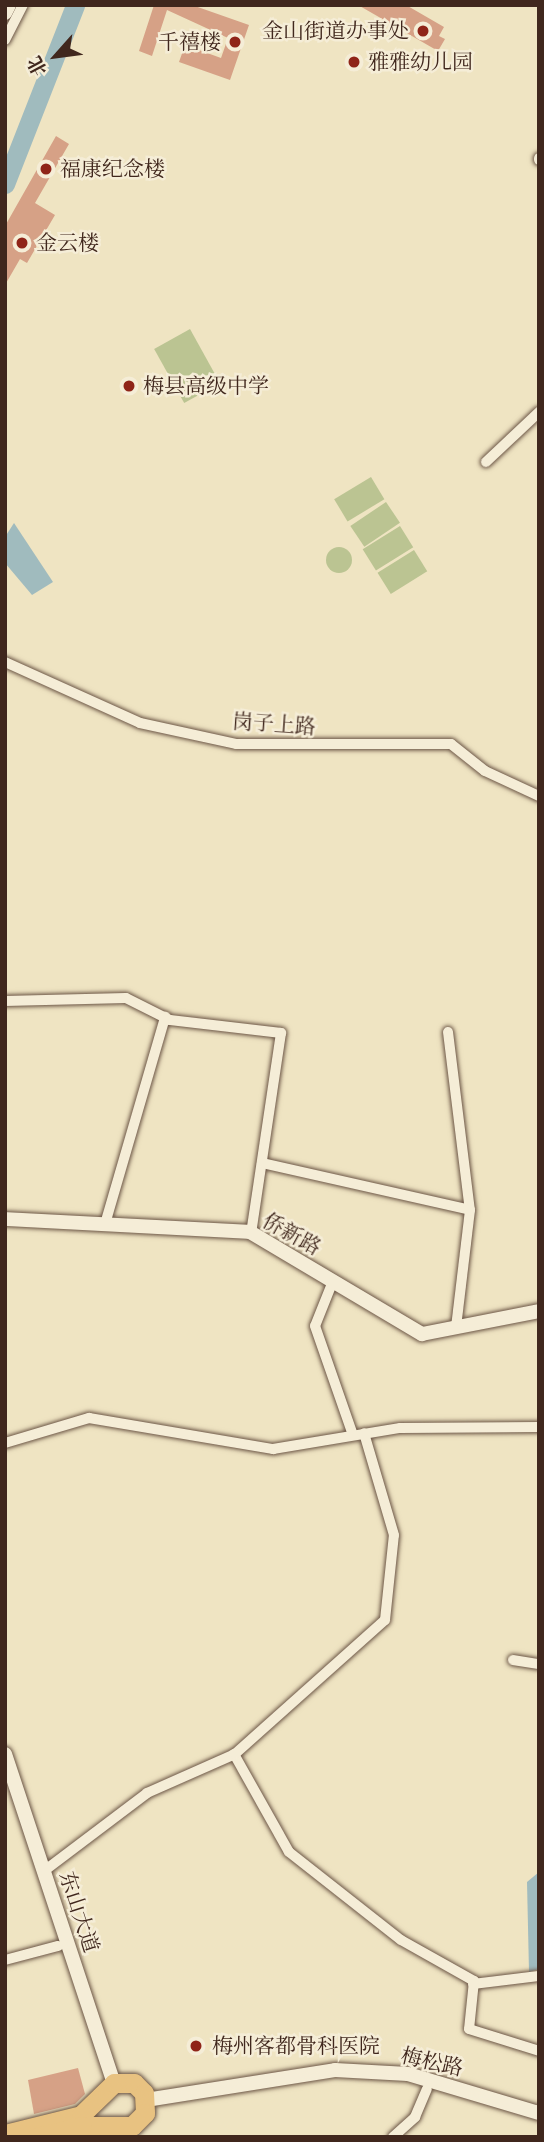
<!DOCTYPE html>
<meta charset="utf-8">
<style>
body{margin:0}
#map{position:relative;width:544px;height:2142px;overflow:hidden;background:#efe4c2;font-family:Alegreya,"Noto Serif SC",serif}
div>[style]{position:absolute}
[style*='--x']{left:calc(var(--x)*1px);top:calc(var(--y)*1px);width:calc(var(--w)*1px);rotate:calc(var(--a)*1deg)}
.green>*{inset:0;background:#bbc492;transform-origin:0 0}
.round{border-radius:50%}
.water>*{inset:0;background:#a0bbbe}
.river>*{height:19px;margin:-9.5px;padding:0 9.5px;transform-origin:9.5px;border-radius:9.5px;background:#a0bbbe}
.building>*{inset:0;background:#d6a186}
.roads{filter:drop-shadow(0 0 2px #6c5646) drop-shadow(0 0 2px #6c5646)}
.street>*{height:10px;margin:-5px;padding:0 5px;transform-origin:5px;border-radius:5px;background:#f5edd7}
.secondary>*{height:14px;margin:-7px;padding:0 7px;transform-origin:7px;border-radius:7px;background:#f5edd7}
.highway>*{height:19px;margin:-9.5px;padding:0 9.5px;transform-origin:9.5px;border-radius:9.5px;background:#e8c281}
.dots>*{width:19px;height:19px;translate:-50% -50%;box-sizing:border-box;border:4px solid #f5edd7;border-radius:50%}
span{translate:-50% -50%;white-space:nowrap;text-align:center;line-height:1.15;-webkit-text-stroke:5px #f5edd7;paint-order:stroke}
.poi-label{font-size:21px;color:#40271d}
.right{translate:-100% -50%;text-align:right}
.left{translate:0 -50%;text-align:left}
.street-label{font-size:21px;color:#40271d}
.frame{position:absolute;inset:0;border:7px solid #40271d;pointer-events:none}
.north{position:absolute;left:21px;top:21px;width:70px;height:70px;-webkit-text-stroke:5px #f5edd7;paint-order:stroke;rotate:242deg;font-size:19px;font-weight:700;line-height:28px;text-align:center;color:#40271d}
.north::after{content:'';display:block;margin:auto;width:24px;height:32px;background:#40271d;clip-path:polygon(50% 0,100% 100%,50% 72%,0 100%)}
</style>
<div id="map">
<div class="green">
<i style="left:190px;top:329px;width:62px;height:41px;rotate:61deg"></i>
<i style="left:371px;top:477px;width:26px;height:43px;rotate:59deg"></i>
<i style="left:386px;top:502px;width:25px;height:43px;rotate:56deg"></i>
<i style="left:400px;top:526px;width:25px;height:44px;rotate:58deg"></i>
<i class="round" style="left:326px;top:547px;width:26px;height:26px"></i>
<i style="left:414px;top:550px;width:25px;height:43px;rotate:58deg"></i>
</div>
<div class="water">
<i style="clip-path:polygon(14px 523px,53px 582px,32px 595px,5px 563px,5px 537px)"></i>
<i style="clip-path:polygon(539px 1872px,539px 1969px,529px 1972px,527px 1882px)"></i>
</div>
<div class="river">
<i style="--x:5;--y:184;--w:192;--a:-68.6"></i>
</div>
<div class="building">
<i style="clip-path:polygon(154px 5px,192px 5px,249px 25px,230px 80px,179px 62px,185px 45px,221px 58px,228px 38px,167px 10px,152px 56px,139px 51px)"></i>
<i style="clip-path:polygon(358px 5px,406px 5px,444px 27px,439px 36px,445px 39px,438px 51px)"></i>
<i style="clip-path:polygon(56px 136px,69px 144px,35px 203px,55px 215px,27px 263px,20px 259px,5px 285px,5px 226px)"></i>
<i style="clip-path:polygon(78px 2068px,85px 2094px,75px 2104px,34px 2114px,28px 2080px)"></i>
</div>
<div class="roads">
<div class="street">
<i style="--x:5;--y:40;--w:39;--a:-63"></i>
<i style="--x:539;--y:158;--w:2;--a:90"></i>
<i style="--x:486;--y:462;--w:73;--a:-43.3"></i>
<i style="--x:5;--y:662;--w:148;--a:24.3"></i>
<i style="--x:140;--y:723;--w:98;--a:12.3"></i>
<i style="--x:236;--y:744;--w:215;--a:0"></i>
<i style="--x:451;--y:744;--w:43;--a:38.5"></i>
<i style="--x:485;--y:771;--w:60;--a:24.8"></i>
<i style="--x:5;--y:1001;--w:121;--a:-1.4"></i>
<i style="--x:126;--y:998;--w:49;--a:26.6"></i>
<i style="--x:170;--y:1020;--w:112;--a:6.7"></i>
<i style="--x:281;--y:1033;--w:202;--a:98.5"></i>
<i style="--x:448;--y:1032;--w:179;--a:83"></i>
<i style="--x:470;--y:1210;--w:118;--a:96.8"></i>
<i style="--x:262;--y:1163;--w:213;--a:12.7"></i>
<i style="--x:105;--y:1224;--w:216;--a:-73.8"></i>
<i style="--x:333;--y:1281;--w:48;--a:111.8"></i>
<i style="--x:315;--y:1326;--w:115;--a:70.8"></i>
<i style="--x:5;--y:1443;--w:88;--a:-16.6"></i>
<i style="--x:89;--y:1418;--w:187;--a:9.6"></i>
<i style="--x:273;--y:1449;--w:129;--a:-9.4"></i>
<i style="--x:400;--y:1428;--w:139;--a:-0.4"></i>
<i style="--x:513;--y:1660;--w:26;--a:9"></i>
<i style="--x:234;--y:1754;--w:112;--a:60.7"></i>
<i style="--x:289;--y:1852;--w:142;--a:38.2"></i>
<i style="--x:401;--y:1940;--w:84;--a:29.3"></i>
<i style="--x:474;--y:1981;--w:48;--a:95.9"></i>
<i style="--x:469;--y:2029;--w:73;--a:17.4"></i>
<i style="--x:44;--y:1871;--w:129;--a:-37.1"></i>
<i style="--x:147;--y:1793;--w:96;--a:-23.9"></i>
<i style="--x:235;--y:1754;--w:201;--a:-41.8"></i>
<i style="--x:385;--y:1620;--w:85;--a:-84"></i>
<i style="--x:394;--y:1535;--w:106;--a:-106.4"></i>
<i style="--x:5;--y:1960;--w:55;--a:-14.8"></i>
<i style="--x:473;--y:1984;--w:66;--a:-6.9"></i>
<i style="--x:393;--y:2137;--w:30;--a:-42"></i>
<i style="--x:415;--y:2117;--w:30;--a:-67"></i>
</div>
<div class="secondary">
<i style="--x:5;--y:13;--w:9;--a:-63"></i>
<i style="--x:5;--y:1219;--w:245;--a:3"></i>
<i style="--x:250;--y:1232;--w:200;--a:30.7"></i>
<i style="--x:422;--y:1334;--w:119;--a:-11.1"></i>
<i style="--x:5;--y:1754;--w:347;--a:71.7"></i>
<i style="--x:146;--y:2100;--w:191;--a:-9"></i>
<i style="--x:335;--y:2070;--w:73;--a:3.1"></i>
<i style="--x:408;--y:2074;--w:137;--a:16.6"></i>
</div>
<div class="highway">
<i style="--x:5;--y:2134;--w:78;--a:-14"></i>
<i style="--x:81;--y:2115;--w:46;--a:-44.1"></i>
<i style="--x:114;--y:2083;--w:20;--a:0"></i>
<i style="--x:134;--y:2083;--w:14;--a:45"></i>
<i style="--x:144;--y:2093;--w:20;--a:87"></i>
<i style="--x:145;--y:2113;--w:18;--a:135"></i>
<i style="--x:132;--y:2126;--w:50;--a:180"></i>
<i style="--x:82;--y:2126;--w:47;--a:166.6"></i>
</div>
</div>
<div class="dots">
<i style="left:423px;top:31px;background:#8f2418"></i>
<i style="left:235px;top:42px;background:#8f2418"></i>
<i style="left:354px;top:62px;background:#8f2418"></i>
<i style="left:46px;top:169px;background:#8f2418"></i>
<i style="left:22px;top:243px;background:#8f2418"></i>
<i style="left:129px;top:386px;background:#8f2418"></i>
<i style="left:196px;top:2046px;background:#8f2418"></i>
</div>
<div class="poi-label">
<span class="right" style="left:409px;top:31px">金山街道办事处</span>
<span class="right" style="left:221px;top:42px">千禧楼</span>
<span class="left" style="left:368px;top:62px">雅雅幼儿园</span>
<span class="left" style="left:60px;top:169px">福康纪念楼</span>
<span class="left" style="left:36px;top:243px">金云楼</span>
<span class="left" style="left:143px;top:386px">梅县高级中学</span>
<span class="left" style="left:212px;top:2046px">梅州客都骨科医院</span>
</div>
<div class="street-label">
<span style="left:274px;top:724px;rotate:4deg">岗子上路</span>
<span style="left:292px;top:1234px;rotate:29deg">侨新路</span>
<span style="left:79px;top:1912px;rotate:72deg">东山大道</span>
<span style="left:432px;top:2062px;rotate:13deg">梅松路</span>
</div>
<div class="frame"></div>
<div class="north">北</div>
</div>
